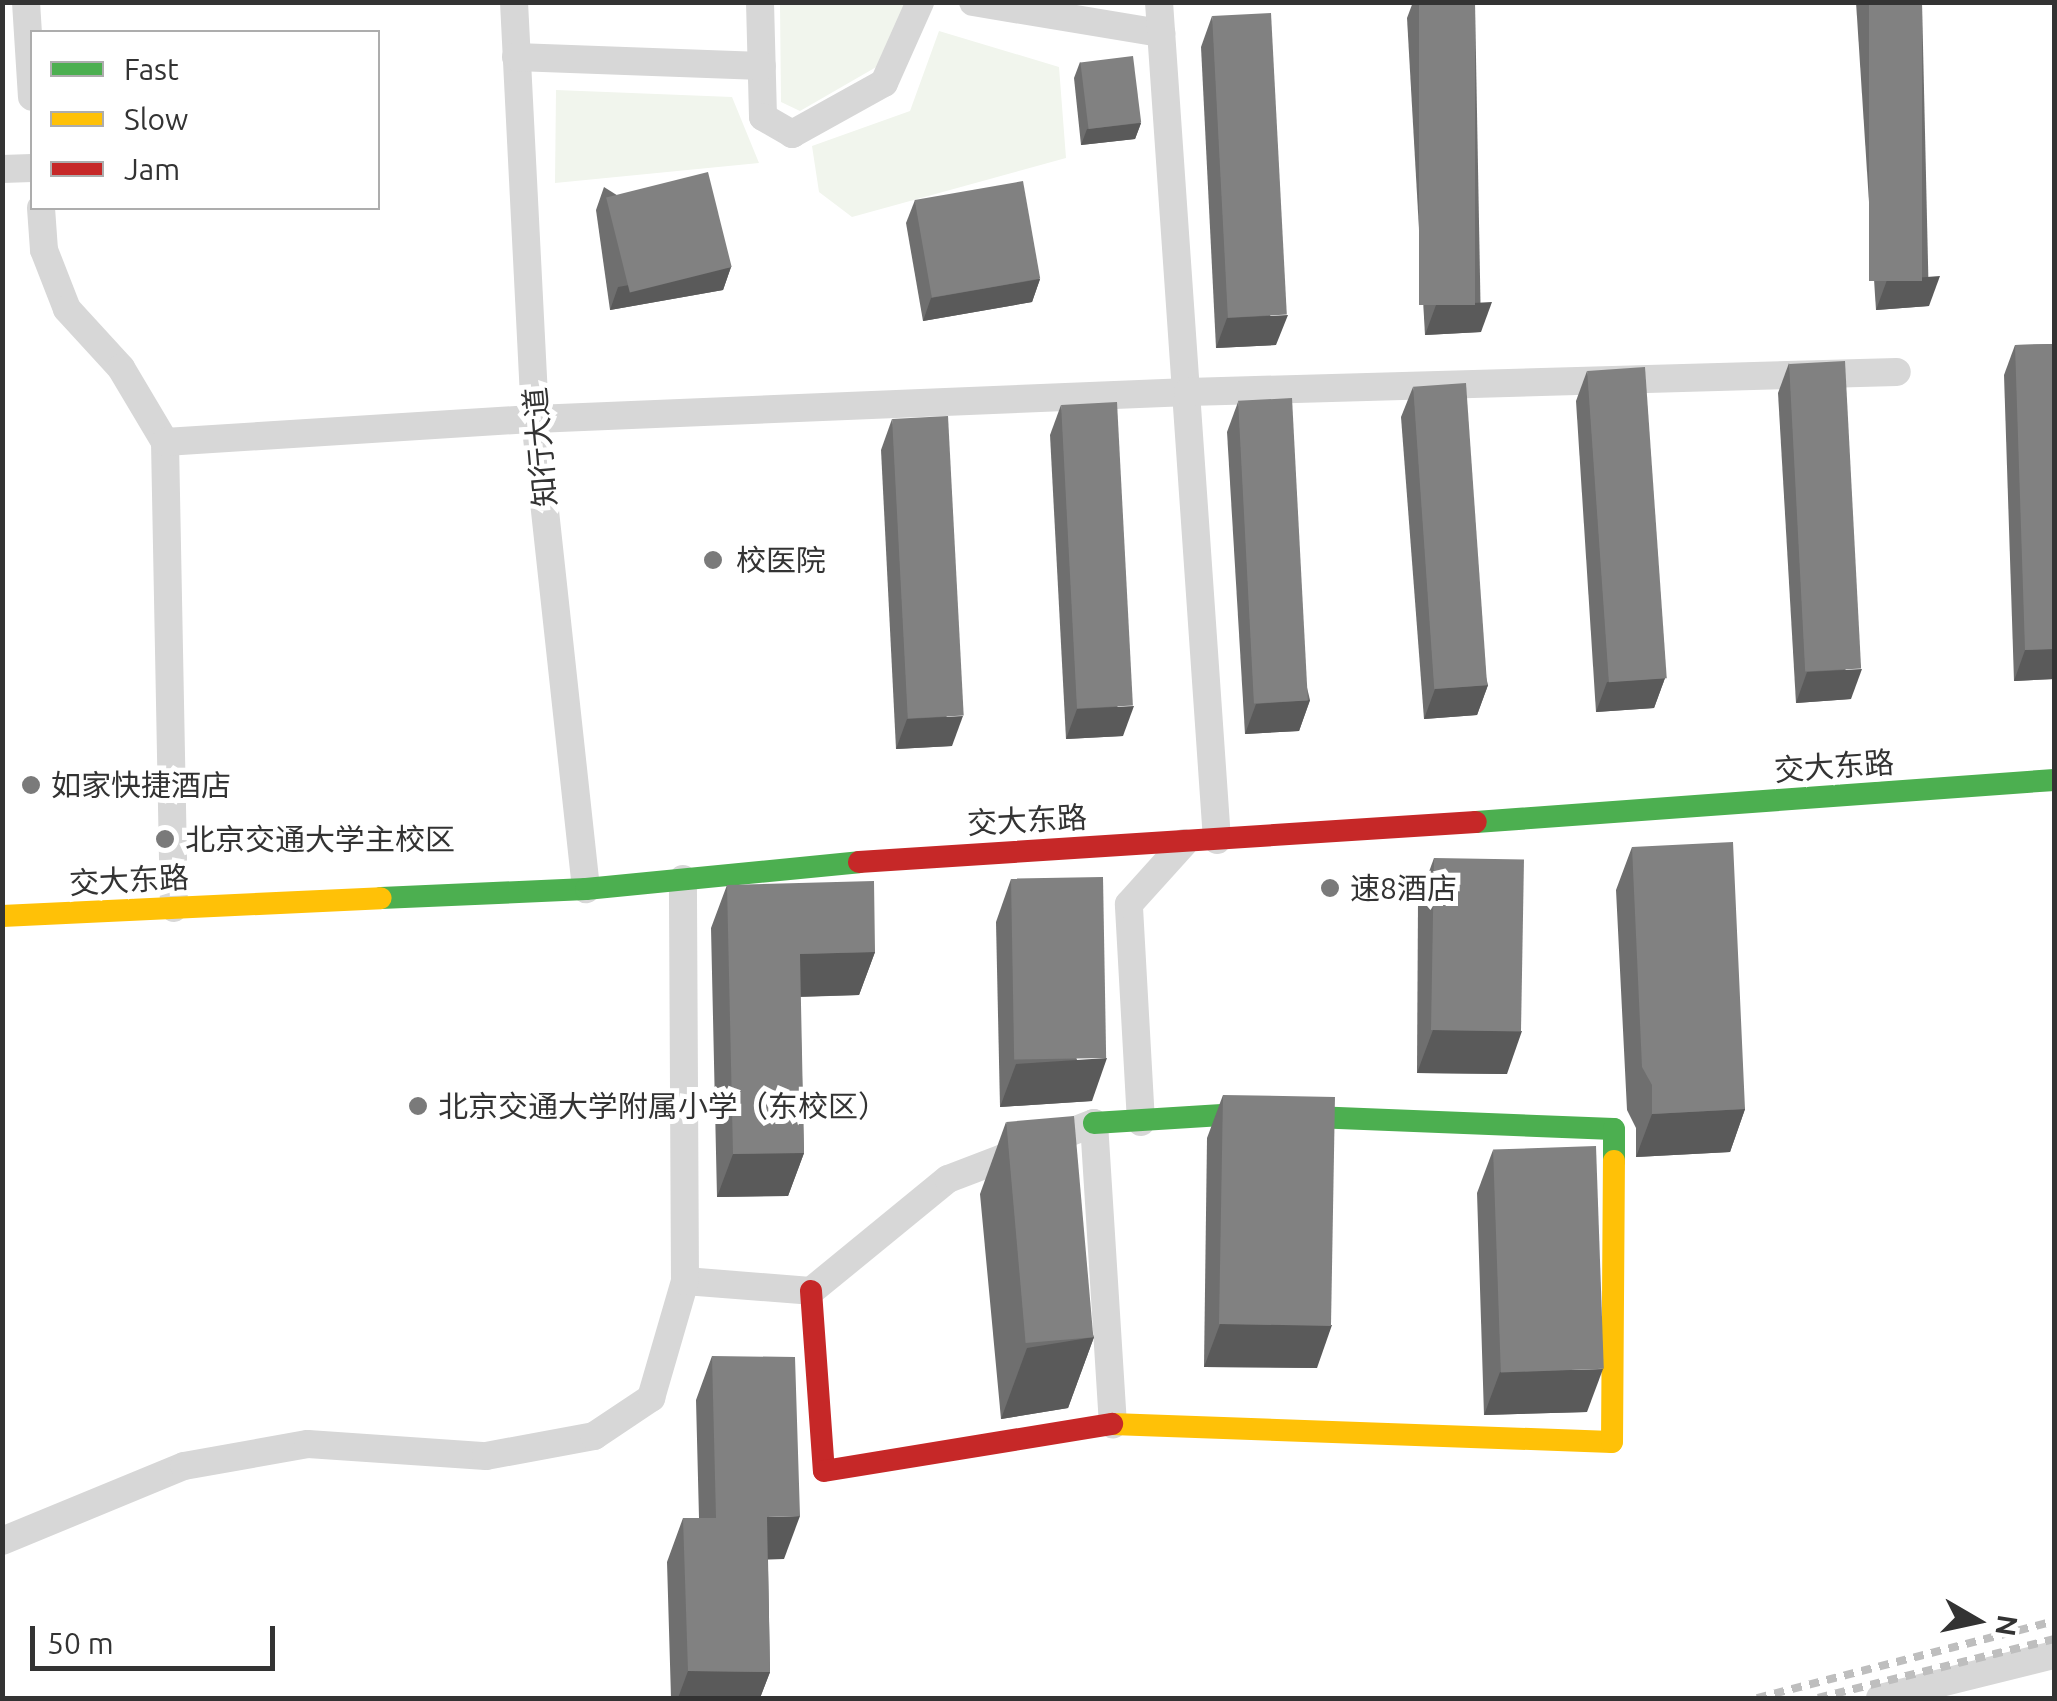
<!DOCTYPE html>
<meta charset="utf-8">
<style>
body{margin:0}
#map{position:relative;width:2057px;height:1701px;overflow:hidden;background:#fff;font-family:Ubuntu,"Noto Sans SC",sans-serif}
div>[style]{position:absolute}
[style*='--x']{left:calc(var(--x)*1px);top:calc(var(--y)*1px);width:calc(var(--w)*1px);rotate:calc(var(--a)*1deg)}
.green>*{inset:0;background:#f1f5ed}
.street>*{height:28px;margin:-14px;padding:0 14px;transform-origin:14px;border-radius:14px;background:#d7d7d7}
.fast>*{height:22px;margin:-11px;padding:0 11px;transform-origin:11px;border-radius:11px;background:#4caf50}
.slow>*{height:22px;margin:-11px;padding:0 11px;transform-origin:11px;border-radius:11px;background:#ffc107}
.jam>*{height:22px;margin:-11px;padding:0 11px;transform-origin:11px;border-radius:11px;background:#c62828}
.rail>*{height:8px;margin-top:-4px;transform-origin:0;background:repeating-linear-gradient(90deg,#bebebe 0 10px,transparent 0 18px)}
.wall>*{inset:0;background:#6f6f6f}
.shaded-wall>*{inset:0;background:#5a5a5a}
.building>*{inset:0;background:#818181;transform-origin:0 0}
.dots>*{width:28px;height:28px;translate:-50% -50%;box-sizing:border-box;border:5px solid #fff;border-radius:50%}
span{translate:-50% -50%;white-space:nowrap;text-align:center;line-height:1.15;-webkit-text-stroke:10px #fff;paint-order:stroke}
.street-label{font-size:30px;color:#333}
.poi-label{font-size:30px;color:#333}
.left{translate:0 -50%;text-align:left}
.frame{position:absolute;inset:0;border:5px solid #333;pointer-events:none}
.legend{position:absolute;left:30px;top:30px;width:350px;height:180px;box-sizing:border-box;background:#fff;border:2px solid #adadad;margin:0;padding:12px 18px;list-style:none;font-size:30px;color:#333}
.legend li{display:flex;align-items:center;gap:20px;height:50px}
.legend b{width:50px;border:2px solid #adadad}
.north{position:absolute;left:1927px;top:1571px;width:100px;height:100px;-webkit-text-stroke:8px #fff;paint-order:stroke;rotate:99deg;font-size:28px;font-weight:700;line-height:40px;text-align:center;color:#333}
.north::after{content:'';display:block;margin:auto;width:35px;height:45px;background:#333;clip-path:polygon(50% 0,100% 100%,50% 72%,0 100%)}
.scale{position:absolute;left:30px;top:1626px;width:245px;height:45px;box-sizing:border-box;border:5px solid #333;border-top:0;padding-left:12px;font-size:30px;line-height:35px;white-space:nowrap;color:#333;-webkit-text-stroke:8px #fff;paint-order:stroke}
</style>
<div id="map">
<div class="green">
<i style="clip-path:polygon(780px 3px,905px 3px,878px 66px,800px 111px,781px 102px)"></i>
<i style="clip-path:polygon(939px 31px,1059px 67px,1066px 158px,852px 217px,819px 192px,812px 146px,910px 111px)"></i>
<i style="clip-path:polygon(556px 90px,732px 97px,759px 163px,555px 183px)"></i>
</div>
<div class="street">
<i style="--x:26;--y:2;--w:95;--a:86.4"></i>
<i style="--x:514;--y:2;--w:418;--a:87.1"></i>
<i style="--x:535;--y:419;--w:473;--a:83.8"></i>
<i style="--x:760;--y:2;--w:115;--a:88.5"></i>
<i style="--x:763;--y:117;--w:34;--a:30"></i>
<i style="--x:792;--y:134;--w:105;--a:-29"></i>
<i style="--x:884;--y:83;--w:89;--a:-66"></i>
<i style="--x:973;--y:2;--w:191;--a:9.4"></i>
<i style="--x:1159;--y:2;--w:840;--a:86.04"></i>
<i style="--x:516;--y:57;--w:246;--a:2.1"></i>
<i style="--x:2;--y:169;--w:30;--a:-2"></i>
<i style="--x:41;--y:208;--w:42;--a:85.9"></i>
<i style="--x:44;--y:250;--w:63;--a:68.7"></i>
<i style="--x:67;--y:309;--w:80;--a:47.5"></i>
<i style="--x:121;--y:368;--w:86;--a:59.3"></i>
<i style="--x:165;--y:442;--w:466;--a:88.9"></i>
<i style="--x:165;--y:442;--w:371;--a:-3.6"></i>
<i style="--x:535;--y:419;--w:654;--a:-2.37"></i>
<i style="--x:1188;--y:392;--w:709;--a:-1.62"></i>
<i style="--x:1141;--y:1122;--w:218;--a:-93.2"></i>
<i style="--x:1129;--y:904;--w:82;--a:-48"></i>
<i style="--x:685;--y:1281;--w:126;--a:4.5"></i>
<i style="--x:811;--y:1291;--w:177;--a:-39.3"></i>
<i style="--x:948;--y:1179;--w:156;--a:-21"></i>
<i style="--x:1094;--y:1123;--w:302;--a:86.4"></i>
<i style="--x:2;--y:1541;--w:197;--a:-22.4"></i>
<i style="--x:184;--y:1466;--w:126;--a:-10.1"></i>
<i style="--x:308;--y:1444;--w:178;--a:3.9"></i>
<i style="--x:486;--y:1456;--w:110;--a:-10.5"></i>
<i style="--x:594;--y:1436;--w:69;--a:-33.7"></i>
<i style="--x:651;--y:1398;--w:122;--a:-73.8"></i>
<i style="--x:685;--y:1281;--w:402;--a:-90.3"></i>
<i style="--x:1880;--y:1698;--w:179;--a:-13.9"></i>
</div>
<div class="fast">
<i style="--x:1476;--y:822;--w:580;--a:-4.16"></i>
<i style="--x:381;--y:898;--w:205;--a:-2.5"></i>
<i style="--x:586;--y:889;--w:274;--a:-5.6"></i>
<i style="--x:1094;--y:1123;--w:144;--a:-3.6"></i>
<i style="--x:1238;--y:1114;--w:376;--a:2.3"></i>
<i style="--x:1614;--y:1129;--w:32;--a:90"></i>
</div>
<div class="slow">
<i style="--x:2;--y:916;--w:379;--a:-2.7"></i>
<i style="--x:1112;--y:1424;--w:500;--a:2.06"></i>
<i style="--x:1612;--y:1442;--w:281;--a:-89.6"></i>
</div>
<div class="jam">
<i style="--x:859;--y:862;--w:618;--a:-3.71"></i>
<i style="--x:811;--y:1291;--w:180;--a:85.9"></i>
<i style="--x:824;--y:1471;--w:292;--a:-9.3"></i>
</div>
<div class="rail">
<i style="--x:1757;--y:1698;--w:307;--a:-14.5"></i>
<i style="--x:1818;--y:1698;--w:243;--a:-14"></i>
</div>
<div class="wall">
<i style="clip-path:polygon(1413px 2px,1475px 2px,1481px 332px,1425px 335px,1407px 18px)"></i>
<i style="clip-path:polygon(1856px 2px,1922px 2px,1929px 306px,1876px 310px)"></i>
<i style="clip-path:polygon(1212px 16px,1276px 345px,1216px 348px,1201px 47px)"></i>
<i style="clip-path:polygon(1080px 62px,1141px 123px,1135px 139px,1081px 145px,1074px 78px)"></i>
<i style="clip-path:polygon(604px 187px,731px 267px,723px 290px,610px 310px,596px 210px)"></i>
<i style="clip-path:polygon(915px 200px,1040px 279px,1032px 302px,923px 321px,906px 223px)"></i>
<i style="clip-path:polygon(2054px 344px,2054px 679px,2014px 681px,2004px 375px,2015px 345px)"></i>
<i style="clip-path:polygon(1789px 363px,1851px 699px,1796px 703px,1778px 393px)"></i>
<i style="clip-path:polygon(1587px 371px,1665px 678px,1654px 708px,1596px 712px,1576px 401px)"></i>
<i style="clip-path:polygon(1413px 387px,1488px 685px,1477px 715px,1424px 719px,1401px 417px)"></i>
<i style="clip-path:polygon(1238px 402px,1310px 700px,1299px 731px,1245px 734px,1227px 432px)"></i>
<i style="clip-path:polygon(1061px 405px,1123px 736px,1066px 739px,1050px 435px)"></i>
<i style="clip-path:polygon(892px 419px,952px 746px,896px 749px,881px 450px)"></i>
<i style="clip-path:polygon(1632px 847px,1745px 1109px,1730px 1152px,1636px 1157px,1636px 1128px,1627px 1110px,1616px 890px)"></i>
<i style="clip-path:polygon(1434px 858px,1507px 1074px,1417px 1073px,1418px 902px)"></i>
<i style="clip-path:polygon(1011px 879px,1092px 1101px,1000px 1107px,996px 922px)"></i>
<i style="clip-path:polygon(727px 885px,875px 952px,859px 995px,800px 997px,804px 1153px,788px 1196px,717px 1197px,711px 928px)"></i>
<i style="clip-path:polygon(1223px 1095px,1317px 1368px,1204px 1367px,1207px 1138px)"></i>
<i style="clip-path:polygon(1006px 1122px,1094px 1337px,1068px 1408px,1001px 1419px,980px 1194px)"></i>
<i style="clip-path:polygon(1493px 1150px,1587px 1412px,1484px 1415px,1477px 1193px)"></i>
<i style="clip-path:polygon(712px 1356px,784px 1559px,768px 1559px,770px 1672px,760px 1698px,671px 1698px,667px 1562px,683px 1518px,699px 1518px,696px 1400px)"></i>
</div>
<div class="shaded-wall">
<i style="clip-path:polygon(1141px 123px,1135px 139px,1081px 145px,1087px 129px)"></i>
<i style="clip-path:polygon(731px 267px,723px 290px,610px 310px,618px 287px)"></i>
<i style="clip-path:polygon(1940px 276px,1929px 306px,1876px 310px,1887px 280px)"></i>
<i style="clip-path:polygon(1040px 279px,1032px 302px,923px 321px,931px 298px)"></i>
<i style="clip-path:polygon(1492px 302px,1481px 332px,1425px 335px,1436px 305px)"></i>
<i style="clip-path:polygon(1288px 315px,1276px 345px,1216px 348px,1227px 318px)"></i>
<i style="clip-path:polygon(2054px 649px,2054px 679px,2014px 681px,2025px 650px)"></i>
<i style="clip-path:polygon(1862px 669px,1851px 699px,1796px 703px,1807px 672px)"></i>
<i style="clip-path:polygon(1665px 678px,1654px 708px,1596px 712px,1607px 682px)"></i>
<i style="clip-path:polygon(1488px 685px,1477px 715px,1424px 719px,1435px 689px)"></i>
<i style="clip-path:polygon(1310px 700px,1299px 731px,1245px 734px,1256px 704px)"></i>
<i style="clip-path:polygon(1134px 706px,1123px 736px,1066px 739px,1077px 709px)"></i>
<i style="clip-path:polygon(963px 716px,952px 746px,896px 749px,907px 719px)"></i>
<i style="clip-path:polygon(875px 952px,859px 995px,784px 997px,800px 954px)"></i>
<i style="clip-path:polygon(1433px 1030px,1522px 1031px,1507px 1074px,1417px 1073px)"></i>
<i style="clip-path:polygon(1107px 1058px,1092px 1101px,1000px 1107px,1016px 1064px)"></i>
<i style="clip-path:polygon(1745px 1109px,1730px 1152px,1636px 1157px,1652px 1114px)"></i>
<i style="clip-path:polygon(804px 1153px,788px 1196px,717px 1197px,733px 1154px)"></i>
<i style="clip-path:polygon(1220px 1324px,1332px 1325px,1317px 1368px,1204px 1367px)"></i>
<i style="clip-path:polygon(1094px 1337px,1068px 1408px,1001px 1419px,1027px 1348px)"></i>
<i style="clip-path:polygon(1603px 1369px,1587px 1412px,1484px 1415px,1500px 1372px)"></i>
<i style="clip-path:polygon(800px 1516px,784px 1559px,752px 1560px,767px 1517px)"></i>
<i style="clip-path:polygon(688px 1671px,770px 1672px,760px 1698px,678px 1698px)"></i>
</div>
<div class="building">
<i style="left:1419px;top:2px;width:56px;height:303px"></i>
<i style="left:1869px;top:2px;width:53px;height:279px"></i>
<i style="left:1271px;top:13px;width:302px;height:59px;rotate:87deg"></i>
<i style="left:1133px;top:56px;width:67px;height:53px;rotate:83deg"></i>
<i style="left:708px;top:172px;width:98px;height:105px;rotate:76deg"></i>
<i style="left:1023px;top:181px;width:99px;height:110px;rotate:80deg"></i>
<i style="clip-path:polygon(2054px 344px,2054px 649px,2025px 650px,2015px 345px)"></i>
<i style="left:1845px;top:361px;width:308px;height:56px;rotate:87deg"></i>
<i style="left:1645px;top:367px;width:312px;height:58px;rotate:86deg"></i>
<i style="left:1466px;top:383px;width:303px;height:53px;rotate:86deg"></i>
<i style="left:1292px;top:398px;width:303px;height:54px;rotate:87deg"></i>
<i style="left:1117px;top:402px;width:304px;height:56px;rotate:87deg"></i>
<i style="left:948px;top:416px;width:300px;height:56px;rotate:87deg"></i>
<i style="clip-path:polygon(1733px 842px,1745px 1109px,1652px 1114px,1652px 1085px,1642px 1067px,1632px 847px)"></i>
<i style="left:1434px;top:858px;width:90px;height:172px;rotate:1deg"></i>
<i style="left:1103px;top:877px;width:181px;height:92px;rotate:89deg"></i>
<i style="clip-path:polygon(874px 881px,875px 952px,800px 954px,804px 1153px,733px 1154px,727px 885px)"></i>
<i style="left:1223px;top:1095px;width:112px;height:229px;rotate:1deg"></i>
<i style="left:1074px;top:1116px;width:222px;height:68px;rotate:85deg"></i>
<i style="left:1596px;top:1146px;width:223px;height:103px;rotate:88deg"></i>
<i style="clip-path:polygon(712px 1356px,795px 1357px,800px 1516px,767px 1517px,770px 1672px,688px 1671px,683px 1518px,716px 1518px)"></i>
</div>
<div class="dots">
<i style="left:713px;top:560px;background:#7a7a7a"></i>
<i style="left:31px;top:785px;background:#7a7a7a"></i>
<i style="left:165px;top:839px;background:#7a7a7a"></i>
<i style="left:1330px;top:888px;background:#7a7a7a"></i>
<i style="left:418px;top:1106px;background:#7a7a7a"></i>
</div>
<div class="street-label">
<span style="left:540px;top:447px;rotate:-95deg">知行大道</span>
<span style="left:1834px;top:766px;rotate:-4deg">交大东路</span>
<span style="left:1027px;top:820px;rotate:-3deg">交大东路</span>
<span style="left:129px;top:880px;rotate:-3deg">交大东路</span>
</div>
<div class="poi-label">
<span class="left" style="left:736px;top:560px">校医院</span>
<span class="left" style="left:51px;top:785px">如家快捷酒店</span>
<span class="left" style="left:185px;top:839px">北京交通大学主校区</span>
<span class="left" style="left:1350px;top:888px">速8酒店</span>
<span class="left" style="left:438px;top:1106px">北京交通大学附属小学（东校区）</span>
</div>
<div class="frame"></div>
<ul class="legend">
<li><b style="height:12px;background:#4caf50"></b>Fast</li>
<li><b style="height:12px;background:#ffc107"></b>Slow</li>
<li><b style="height:12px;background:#c62828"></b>Jam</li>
</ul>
<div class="north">N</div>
<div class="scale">50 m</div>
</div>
